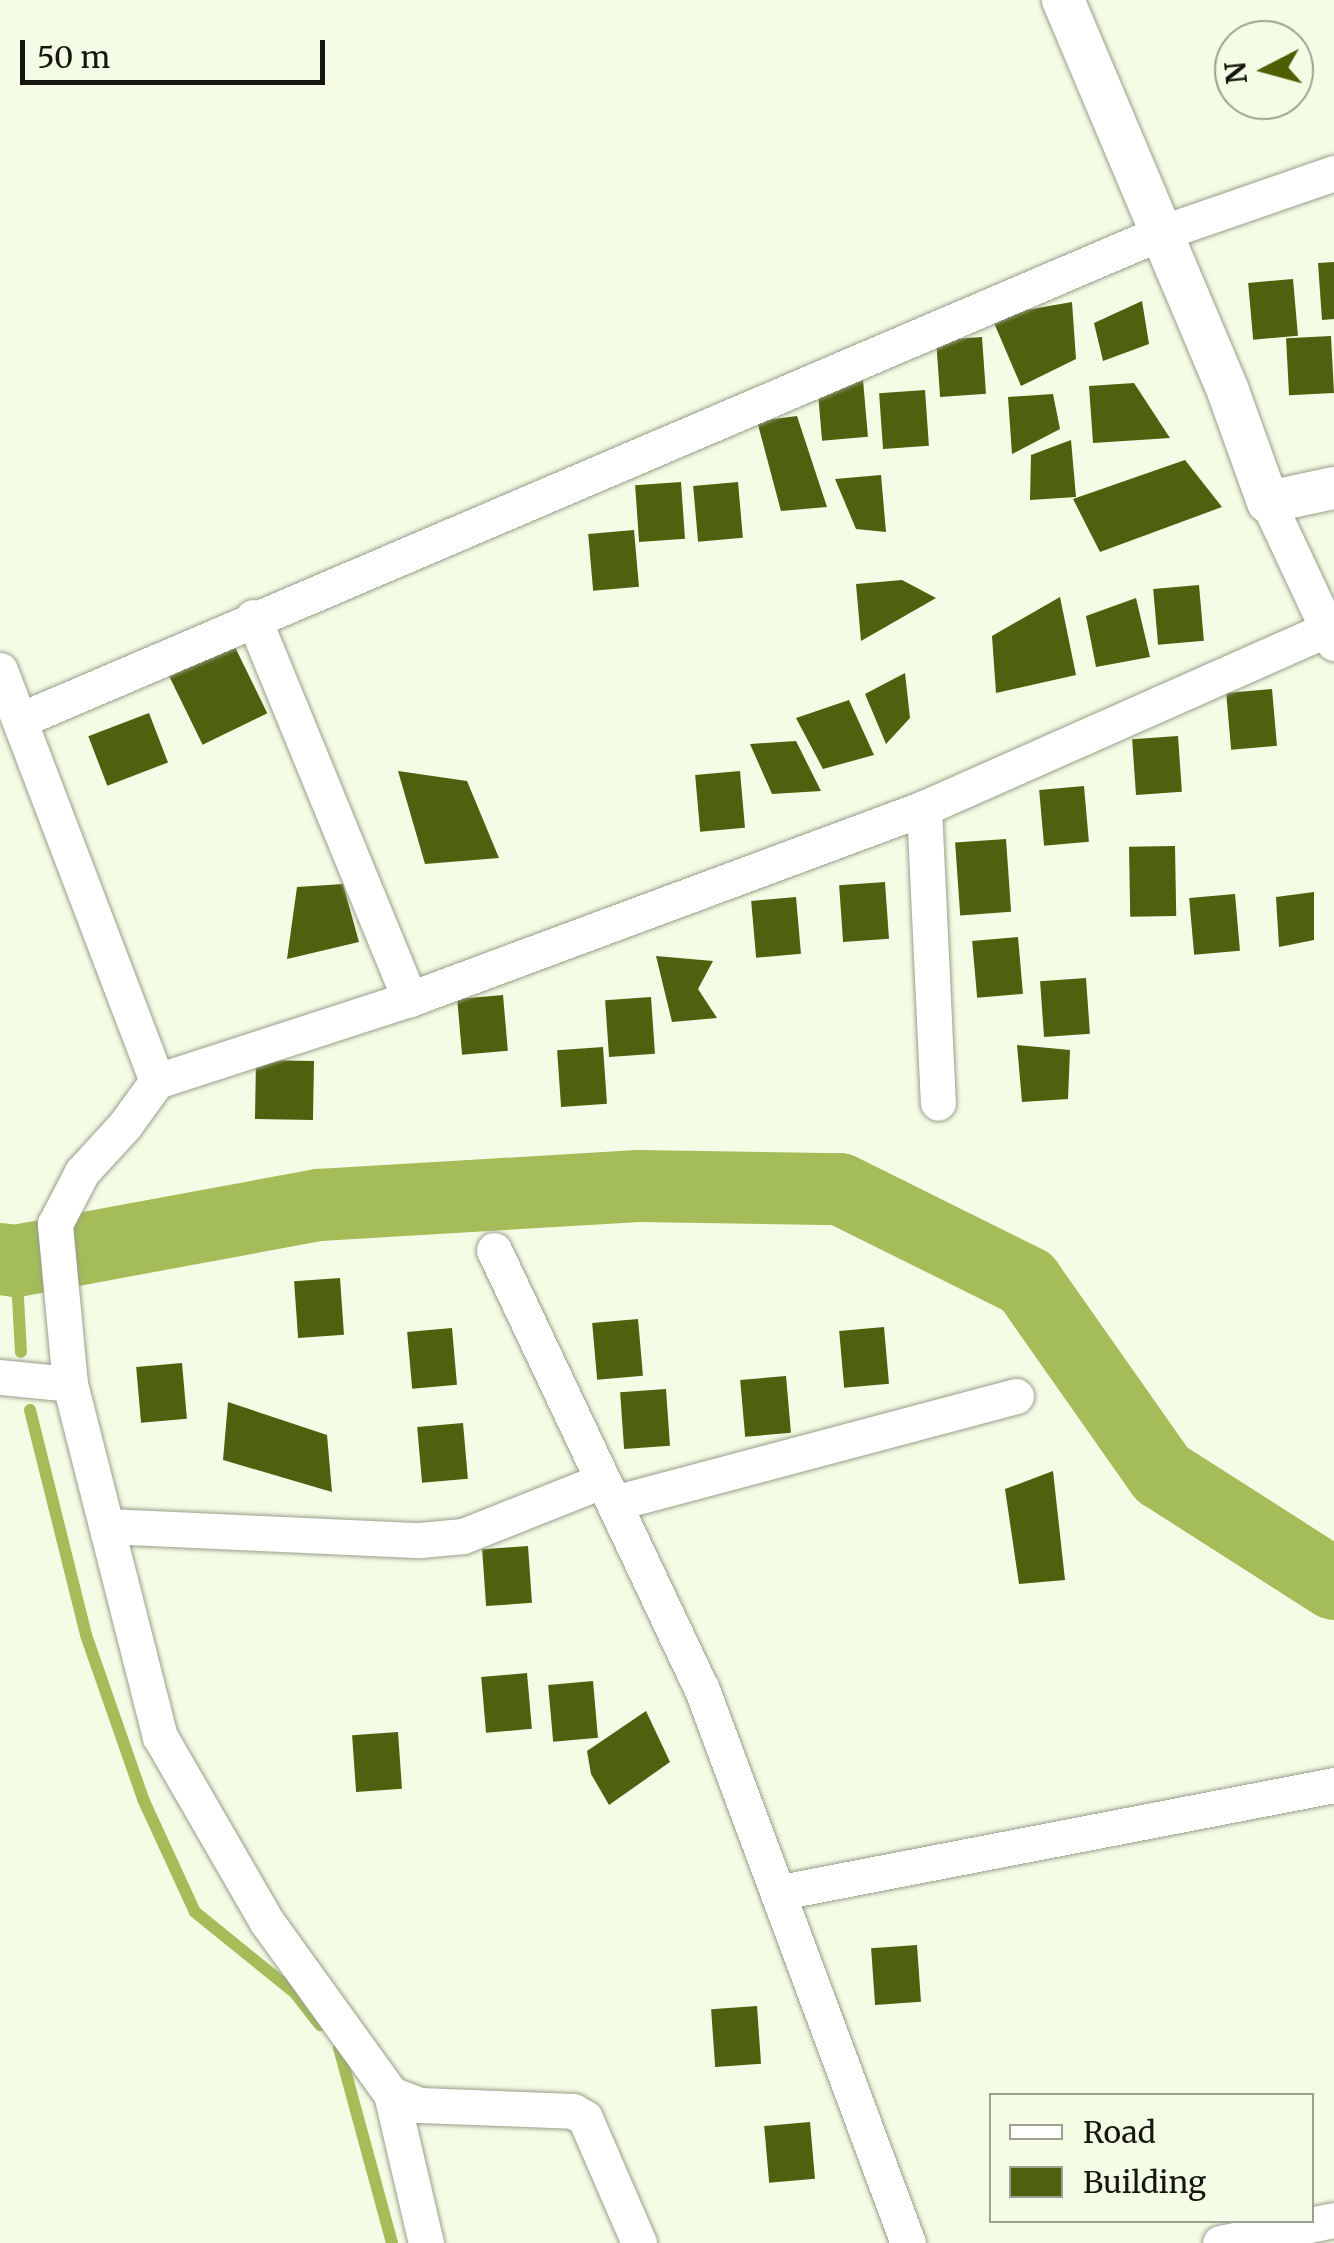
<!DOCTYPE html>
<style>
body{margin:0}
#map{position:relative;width:1334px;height:2243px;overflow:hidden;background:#f5fce6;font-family:Merriweather,serif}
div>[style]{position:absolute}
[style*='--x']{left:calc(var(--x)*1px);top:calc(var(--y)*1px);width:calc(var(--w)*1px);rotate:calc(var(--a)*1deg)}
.stream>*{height:12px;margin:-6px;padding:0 6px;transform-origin:6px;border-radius:6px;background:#a4bd59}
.river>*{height:72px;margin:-36px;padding:0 36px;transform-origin:36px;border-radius:36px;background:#a4bd59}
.building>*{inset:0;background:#4f600e;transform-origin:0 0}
.roads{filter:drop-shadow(0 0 2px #989e8a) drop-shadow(0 0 2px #989e8a)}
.minor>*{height:35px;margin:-17.5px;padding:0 17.5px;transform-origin:17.5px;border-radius:17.5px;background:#fff}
.tertiary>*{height:42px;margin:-21px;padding:0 21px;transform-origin:21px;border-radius:21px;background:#fff}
span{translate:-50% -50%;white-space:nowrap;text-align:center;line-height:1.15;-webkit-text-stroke:10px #f5fce6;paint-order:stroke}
.legend{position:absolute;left:989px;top:2093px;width:325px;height:130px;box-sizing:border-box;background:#f5fce6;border:2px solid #9ba090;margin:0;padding:12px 18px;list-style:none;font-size:30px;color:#15170f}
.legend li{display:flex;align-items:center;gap:20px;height:50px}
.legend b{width:50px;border:2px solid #9ba090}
.north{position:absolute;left:1214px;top:20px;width:100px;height:100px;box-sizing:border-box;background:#f5fce6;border:2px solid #9ba090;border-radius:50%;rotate:264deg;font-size:28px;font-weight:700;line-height:40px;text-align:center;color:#15170f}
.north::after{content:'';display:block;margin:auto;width:35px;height:45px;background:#4e5f03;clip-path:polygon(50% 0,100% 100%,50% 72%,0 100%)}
.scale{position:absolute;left:20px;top:40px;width:305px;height:45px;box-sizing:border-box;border:5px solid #15170f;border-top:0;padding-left:12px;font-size:30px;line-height:35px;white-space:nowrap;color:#15170f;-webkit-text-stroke:8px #f5fce6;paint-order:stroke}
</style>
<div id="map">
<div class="stream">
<i style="--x:16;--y:1261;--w:91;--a:86.9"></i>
<i style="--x:30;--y:1410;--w:232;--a:76"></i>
<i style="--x:86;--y:1635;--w:174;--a:70.8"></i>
<i style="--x:143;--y:1799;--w:124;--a:65.3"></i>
<i style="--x:195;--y:1912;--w:129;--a:39"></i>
<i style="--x:295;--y:1993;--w:41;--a:52"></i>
<i style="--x:339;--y:2048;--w:202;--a:74.8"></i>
</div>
<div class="river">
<i style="--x:0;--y:1259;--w:16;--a:7"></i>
<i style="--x:16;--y:1261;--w:308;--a:-10.5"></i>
<i style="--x:319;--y:1205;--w:320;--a:-3.4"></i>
<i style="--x:638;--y:1186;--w:202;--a:0.9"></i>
<i style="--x:840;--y:1189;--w:209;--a:26.4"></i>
<i style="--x:1027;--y:1282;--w:235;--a:54.9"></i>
<i style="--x:1162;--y:1474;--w:204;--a:32.6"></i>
</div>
<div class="building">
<i style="clip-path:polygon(1334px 262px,1334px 319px,1322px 320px,1318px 263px)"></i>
<i style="left:1293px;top:279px;width:57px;height:45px;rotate:85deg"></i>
<i style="clip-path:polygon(1142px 301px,1149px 344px,1103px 361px,1094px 323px)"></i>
<i style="clip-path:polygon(1072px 302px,1076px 359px,1021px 386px,991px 316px)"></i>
<i style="left:1331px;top:336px;width:57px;height:45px;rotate:87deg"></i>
<i style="left:982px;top:337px;width:57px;height:46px;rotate:86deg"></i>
<i style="left:863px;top:380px;width:57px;height:46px;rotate:85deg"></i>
<i style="clip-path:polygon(1134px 383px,1170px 438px,1093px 443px,1089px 386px)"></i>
<i style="left:925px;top:390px;width:56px;height:46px;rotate:86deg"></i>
<i style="clip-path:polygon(1053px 394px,1060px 429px,1012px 454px,1008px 397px)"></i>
<i style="clip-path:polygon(797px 416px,827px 507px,781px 511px,757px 421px)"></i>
<i style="clip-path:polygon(1071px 440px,1076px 497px,1030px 500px,1031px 455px)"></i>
<i style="clip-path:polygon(1185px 460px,1222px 507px,1100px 552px,1073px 499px)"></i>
<i style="clip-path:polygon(881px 475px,886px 532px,856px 529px,835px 479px)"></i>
<i style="left:681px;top:482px;width:57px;height:46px;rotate:86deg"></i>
<i style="left:738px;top:482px;width:56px;height:45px;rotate:85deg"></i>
<i style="left:634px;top:530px;width:57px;height:46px;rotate:85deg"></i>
<i style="clip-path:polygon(902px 580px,936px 598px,861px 641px,856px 584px)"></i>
<i style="left:1199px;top:585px;width:56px;height:46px;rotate:85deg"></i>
<i style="clip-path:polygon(1060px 597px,1076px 675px,996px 693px,992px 636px)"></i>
<i style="clip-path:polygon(1136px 598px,1150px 657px,1096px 667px,1086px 616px)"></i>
<i style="left:234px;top:645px;width:76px;height:72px;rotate:64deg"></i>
<i style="clip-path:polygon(905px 673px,910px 718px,886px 744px,865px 694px)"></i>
<i style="left:1272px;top:689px;width:57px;height:46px;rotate:85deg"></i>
<i style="clip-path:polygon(849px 700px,874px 755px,823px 769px,796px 718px)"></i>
<i style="left:149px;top:713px;width:53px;height:65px;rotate:69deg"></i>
<i style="left:1178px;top:736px;width:56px;height:46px;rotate:86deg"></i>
<i style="clip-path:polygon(796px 741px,821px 791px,772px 794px,750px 744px)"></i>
<i style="clip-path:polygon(398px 771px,467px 781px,499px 858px,425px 864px)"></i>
<i style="left:740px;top:771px;width:57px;height:45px;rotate:85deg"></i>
<i style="left:1084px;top:786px;width:56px;height:45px;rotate:85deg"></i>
<i style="left:1006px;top:839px;width:73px;height:51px;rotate:86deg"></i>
<i style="left:1175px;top:846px;width:70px;height:46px;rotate:89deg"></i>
<i style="left:885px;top:882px;width:57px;height:46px;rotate:86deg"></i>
<i style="clip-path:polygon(343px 884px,359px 942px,287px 959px,297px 887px)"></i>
<i style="clip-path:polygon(1314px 892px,1314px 940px,1279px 947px,1276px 897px)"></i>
<i style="left:1235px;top:894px;width:57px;height:46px;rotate:85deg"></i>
<i style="left:796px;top:897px;width:57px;height:45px;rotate:85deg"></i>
<i style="left:1018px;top:937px;width:57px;height:46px;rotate:85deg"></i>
<i style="clip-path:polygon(656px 956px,713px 961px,698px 989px,717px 1018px,672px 1022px)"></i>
<i style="left:1086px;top:978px;width:56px;height:46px;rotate:86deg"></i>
<i style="left:503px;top:995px;width:56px;height:46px;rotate:85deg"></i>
<i style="left:651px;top:997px;width:57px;height:46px;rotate:86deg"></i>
<i style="clip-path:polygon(1017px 1045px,1070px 1050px,1068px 1099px,1022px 1102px)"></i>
<i style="left:603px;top:1047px;width:57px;height:46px;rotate:86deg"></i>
<i style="left:256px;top:1060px;width:58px;height:59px;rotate:1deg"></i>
<i style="left:340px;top:1278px;width:57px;height:46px;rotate:86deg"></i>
<i style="left:638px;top:1319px;width:57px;height:46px;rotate:85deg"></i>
<i style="left:884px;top:1327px;width:57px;height:45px;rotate:85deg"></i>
<i style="left:452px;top:1328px;width:57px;height:45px;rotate:85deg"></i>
<i style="left:182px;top:1363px;width:56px;height:46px;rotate:85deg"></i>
<i style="left:786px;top:1376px;width:57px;height:46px;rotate:85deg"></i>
<i style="left:666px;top:1389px;width:57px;height:46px;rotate:86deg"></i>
<i style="clip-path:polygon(228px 1402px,327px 1435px,332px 1492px,223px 1460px)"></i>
<i style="left:463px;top:1423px;width:56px;height:46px;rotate:85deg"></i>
<i style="clip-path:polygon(1053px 1471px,1065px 1580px,1019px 1584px,1005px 1489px)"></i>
<i style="left:528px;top:1546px;width:57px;height:46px;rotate:86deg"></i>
<i style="left:527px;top:1673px;width:56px;height:46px;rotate:85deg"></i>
<i style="left:593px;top:1681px;width:57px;height:45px;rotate:85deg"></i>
<i style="clip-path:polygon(646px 1711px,670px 1762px,609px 1805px,591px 1774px,587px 1751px)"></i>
<i style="left:398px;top:1732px;width:57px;height:46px;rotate:86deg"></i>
<i style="left:917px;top:1945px;width:57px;height:46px;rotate:86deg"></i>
<i style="left:757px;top:2006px;width:58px;height:46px;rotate:86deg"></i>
<i style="left:810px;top:2122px;width:57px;height:46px;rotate:85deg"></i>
</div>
<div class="roads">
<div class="minor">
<i style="--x:1268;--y:502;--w:156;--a:64.9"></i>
<i style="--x:253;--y:617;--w:413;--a:67.7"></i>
<i style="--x:0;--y:670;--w:440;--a:69.1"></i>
<i style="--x:20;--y:720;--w:1237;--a:-23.13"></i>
<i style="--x:1158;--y:234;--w:186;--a:-19.1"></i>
<i style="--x:924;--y:808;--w:295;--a:87.3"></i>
<i style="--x:494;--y:1250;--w:484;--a:64.7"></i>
<i style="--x:701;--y:1687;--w:593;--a:69.58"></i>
<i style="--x:0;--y:1377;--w:70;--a:5.7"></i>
<i style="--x:614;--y:1503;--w:416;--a:-14.9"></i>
<i style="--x:107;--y:1526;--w:313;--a:2.6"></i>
<i style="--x:420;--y:1540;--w:43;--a:-5.3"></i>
<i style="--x:463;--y:1536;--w:149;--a:-21.7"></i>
<i style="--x:781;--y:1892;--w:563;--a:-10.95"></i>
<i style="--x:391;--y:2094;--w:31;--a:21"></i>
<i style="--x:420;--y:2105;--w:153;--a:2.2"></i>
<i style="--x:573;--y:2111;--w:14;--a:30"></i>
<i style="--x:585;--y:2118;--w:136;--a:66.6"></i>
<i style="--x:426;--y:2243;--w:153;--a:-103.2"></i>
<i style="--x:391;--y:2094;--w:212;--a:-125.8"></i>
<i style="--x:267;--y:1922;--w:214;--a:-120"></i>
<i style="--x:160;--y:1737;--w:364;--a:-104.3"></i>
<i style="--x:70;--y:1384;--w:161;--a:-95.4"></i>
<i style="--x:55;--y:1224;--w:59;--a:-62.6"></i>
<i style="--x:82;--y:1172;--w:64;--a:-47.5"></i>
<i style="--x:125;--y:1125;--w:54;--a:-54"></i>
<i style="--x:157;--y:1081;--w:266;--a:-18"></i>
<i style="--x:410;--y:999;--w:548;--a:-20.38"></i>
<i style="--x:924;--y:808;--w:442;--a:-23.9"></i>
<i style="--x:1220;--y:2243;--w:116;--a:-11.4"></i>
</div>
<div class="tertiary">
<i style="--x:1063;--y:0;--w:424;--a:67.1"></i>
<i style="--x:1228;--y:391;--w:118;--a:70.2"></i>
<i style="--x:1268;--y:502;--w:67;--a:-12"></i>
</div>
</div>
<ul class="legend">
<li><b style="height:12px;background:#fff"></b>Road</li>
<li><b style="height:28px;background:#4f600e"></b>Building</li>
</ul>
<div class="north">N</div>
<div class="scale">50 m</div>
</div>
